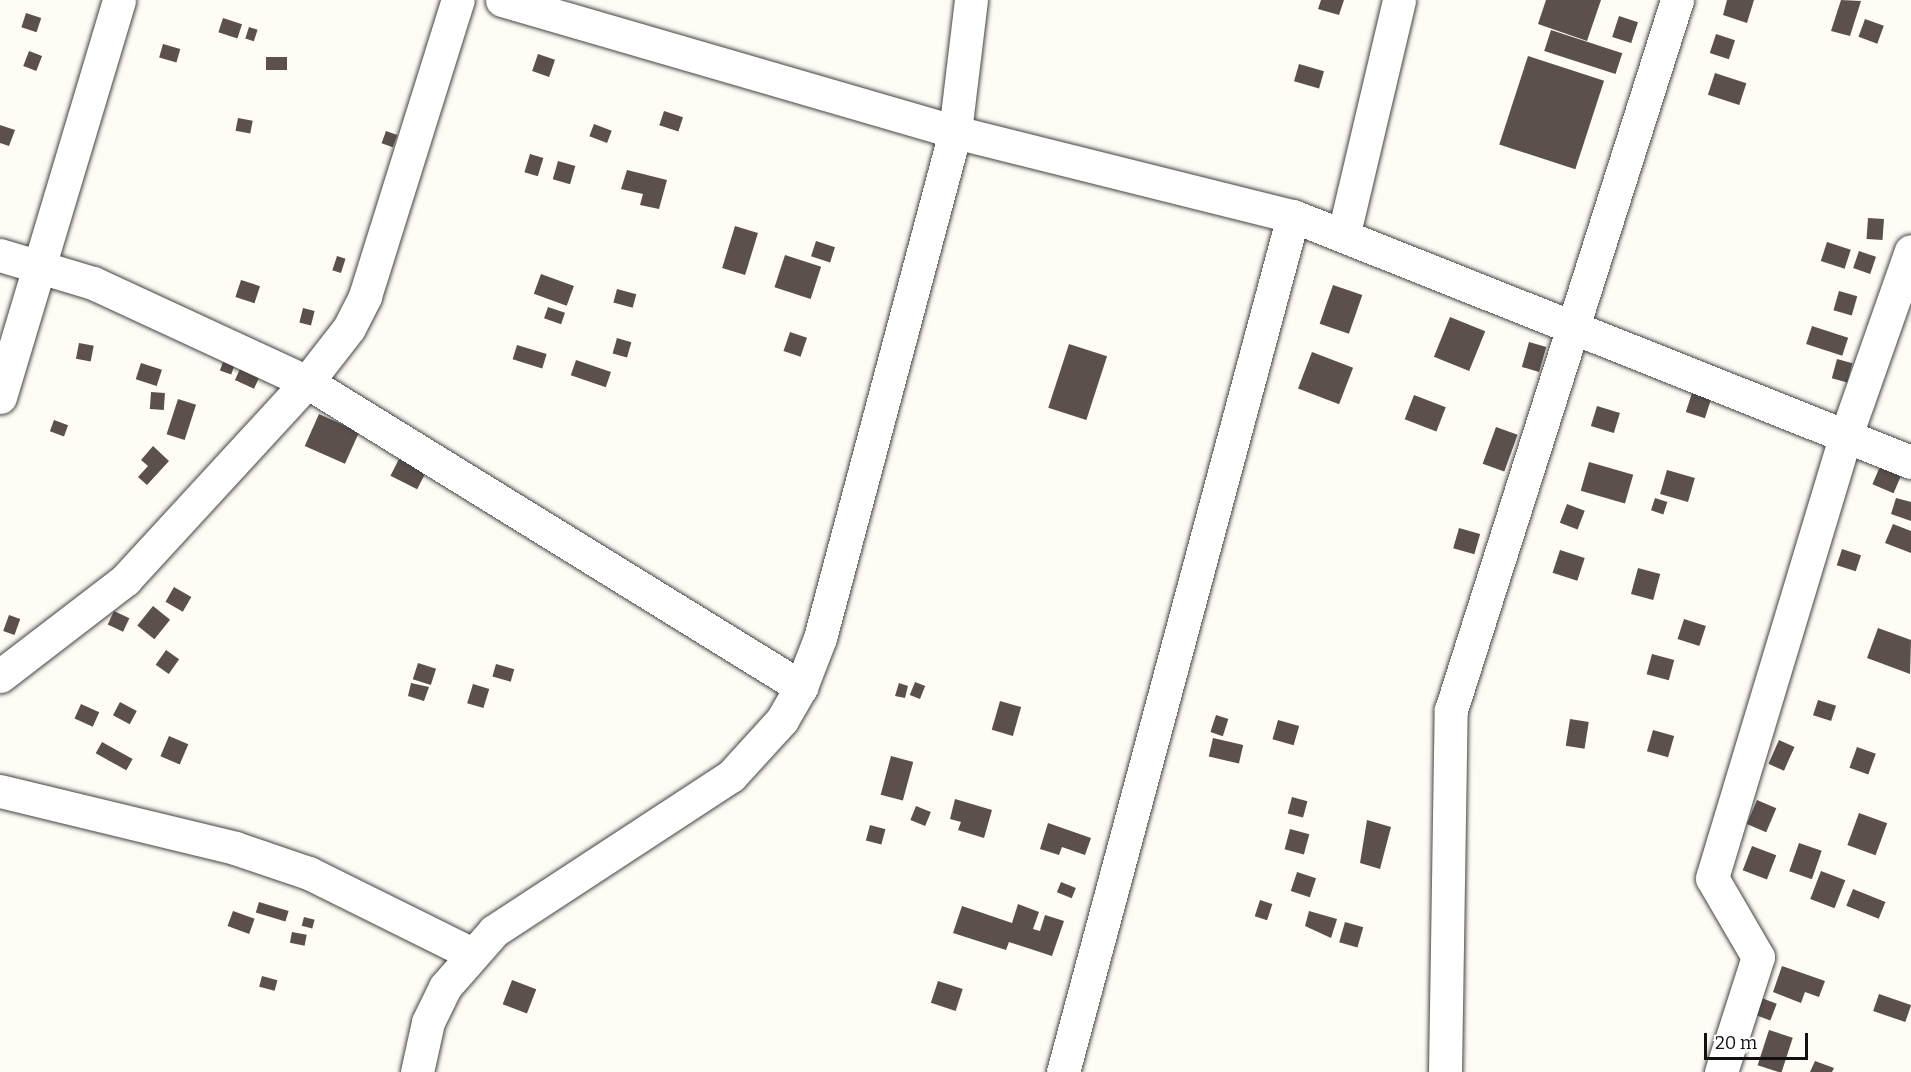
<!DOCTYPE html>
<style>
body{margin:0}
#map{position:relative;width:1911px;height:1072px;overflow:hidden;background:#fffcf5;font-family:Bitter,serif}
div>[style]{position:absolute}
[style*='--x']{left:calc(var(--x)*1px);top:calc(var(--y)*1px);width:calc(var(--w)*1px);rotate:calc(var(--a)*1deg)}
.building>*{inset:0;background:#5b504c;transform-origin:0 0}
.roads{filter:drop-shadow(0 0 2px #444) drop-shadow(0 0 2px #444)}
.minor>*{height:33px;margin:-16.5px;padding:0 16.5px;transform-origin:16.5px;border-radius:16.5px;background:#fff}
span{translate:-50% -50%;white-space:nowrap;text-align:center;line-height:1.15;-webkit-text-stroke:6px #fff;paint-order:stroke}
.scale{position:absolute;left:1704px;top:1033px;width:104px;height:27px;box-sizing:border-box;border:3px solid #111;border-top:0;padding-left:8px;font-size:18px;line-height:21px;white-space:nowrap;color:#111;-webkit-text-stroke:4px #fff;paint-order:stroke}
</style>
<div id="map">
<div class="building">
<i style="clip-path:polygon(1321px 0,1344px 0,1339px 15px,1318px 9px)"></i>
<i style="clip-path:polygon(1546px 0,1601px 0,1587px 41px,1538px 24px)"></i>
<i style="clip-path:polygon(1727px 0,1754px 0,1747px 23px,1723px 15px)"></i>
<i style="clip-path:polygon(1841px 0,1861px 1px,1850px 36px,1831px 31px)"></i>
<i style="left:26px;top:13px;width:16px;height:15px;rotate:18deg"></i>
<i style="left:1619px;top:16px;width:20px;height:22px;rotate:18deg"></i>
<i style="left:223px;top:18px;width:20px;height:15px;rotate:18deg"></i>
<i style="left:1865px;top:19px;width:20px;height:19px;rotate:20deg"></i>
<i style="left:249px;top:27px;width:9px;height:12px;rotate:18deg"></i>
<i style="left:1551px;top:30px;width:75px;height:22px;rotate:18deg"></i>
<i style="left:1716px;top:34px;width:20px;height:20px;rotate:18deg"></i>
<i style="left:163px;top:44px;width:18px;height:14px;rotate:16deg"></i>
<i style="left:29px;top:51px;width:14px;height:16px;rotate:21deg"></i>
<i style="left:538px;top:54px;width:18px;height:18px;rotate:19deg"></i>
<i style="left:1528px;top:56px;width:80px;height:93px;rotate:18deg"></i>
<i style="left:266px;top:57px;width:21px;height:13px"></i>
<i style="left:1299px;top:64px;width:26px;height:18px;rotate:16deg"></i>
<i style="left:1715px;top:73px;width:33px;height:23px;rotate:18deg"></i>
<i style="left:664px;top:111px;width:20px;height:15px;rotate:18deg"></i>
<i style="left:238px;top:118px;width:15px;height:13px;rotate:11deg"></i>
<i style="left:594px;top:124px;width:19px;height:13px;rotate:21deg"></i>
<i style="clip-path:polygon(0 125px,15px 130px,9px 146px,0 143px)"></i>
<i style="left:386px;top:131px;width:12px;height:13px;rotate:20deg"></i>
<i style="left:530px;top:154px;width:14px;height:19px;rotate:17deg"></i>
<i style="left:558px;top:161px;width:18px;height:19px;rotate:16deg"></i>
<i style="clip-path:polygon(627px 170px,667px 180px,659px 209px,640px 205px,643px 194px,621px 189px)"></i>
<i style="left:1868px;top:218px;width:16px;height:21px;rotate:4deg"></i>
<i style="left:735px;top:226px;width:24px;height:44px;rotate:17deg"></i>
<i style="left:816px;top:241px;width:20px;height:16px;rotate:18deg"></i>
<i style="left:1827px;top:242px;width:25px;height:20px;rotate:18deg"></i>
<i style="left:1859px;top:251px;width:18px;height:18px;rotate:19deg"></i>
<i style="left:785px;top:255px;width:38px;height:34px;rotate:18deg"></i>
<i style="left:337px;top:256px;width:9px;height:15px;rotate:18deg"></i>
<i style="left:541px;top:274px;width:35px;height:21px;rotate:20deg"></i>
<i style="left:241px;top:280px;width:20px;height:18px;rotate:18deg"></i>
<i style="left:1333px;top:285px;width:31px;height:41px;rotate:19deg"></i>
<i style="left:617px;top:289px;width:20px;height:14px;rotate:15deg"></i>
<i style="left:1839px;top:291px;width:19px;height:20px;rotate:16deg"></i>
<i style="left:548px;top:307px;width:18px;height:12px;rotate:19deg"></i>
<i style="left:303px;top:308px;width:12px;height:15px;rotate:14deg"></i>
<i style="left:1450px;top:317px;width:38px;height:43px;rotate:22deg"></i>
<i style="left:1812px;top:326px;width:38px;height:19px;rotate:18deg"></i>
<i style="left:790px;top:332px;width:18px;height:20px;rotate:19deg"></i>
<i style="left:617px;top:338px;width:15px;height:16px;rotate:16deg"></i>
<i style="left:1529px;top:342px;width:18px;height:26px;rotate:16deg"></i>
<i style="left:79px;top:343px;width:15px;height:16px;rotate:11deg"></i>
<i style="left:1069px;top:344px;width:40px;height:67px;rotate:18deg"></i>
<i style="left:517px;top:345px;width:31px;height:15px;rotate:17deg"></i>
<i style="left:1312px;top:352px;width:44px;height:39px;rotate:21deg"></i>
<i style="left:1837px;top:359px;width:16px;height:20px;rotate:15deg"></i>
<i style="left:576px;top:360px;width:37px;height:16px;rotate:19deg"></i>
<i style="left:223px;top:362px;width:12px;height:9px;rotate:20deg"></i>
<i style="left:141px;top:363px;width:22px;height:17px;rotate:18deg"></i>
<i style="left:240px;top:369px;width:21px;height:12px;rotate:25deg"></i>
<i style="left:151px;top:392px;width:14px;height:17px;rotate:4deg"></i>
<i style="left:1692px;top:393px;width:20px;height:20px;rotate:18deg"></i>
<i style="left:1414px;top:395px;width:34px;height:26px;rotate:21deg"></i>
<i style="left:178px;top:399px;width:19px;height:37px;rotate:18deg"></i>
<i style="left:1597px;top:406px;width:24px;height:21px;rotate:17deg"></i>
<i style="left:319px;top:414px;width:44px;height:35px;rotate:24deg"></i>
<i style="left:54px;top:420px;width:15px;height:12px;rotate:20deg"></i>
<i style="left:1496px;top:427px;width:23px;height:39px;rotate:20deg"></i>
<i style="clip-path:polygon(153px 446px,169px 461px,147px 485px,138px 477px,148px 466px,141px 460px)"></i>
<i style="left:400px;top:457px;width:30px;height:21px;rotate:27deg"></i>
<i style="left:1589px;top:462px;width:46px;height:30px;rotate:16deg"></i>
<i style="left:1881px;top:464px;width:23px;height:22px;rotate:23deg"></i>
<i style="left:1667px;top:470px;width:29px;height:25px;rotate:16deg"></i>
<i style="left:1655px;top:498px;width:13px;height:13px;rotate:18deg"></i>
<i style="clip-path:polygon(1896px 498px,1911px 502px,1911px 521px,1891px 514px)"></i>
<i style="left:1567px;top:504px;width:19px;height:20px;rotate:21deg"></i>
<i style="clip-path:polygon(1893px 524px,1911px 531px,1911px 553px,1885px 543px)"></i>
<i style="left:1459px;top:528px;width:22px;height:21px;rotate:16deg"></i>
<i style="left:1842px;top:549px;width:20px;height:17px;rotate:18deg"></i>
<i style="left:1560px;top:550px;width:26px;height:24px;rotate:18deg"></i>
<i style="left:1638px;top:568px;width:23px;height:27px;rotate:15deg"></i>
<i style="left:174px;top:587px;width:20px;height:17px;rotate:30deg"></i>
<i style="left:153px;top:606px;width:22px;height:25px;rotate:39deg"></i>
<i style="left:114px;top:611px;width:17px;height:15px;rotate:25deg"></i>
<i style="left:9px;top:615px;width:12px;height:17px;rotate:20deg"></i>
<i style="left:1684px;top:619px;width:23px;height:21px;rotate:18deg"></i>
<i style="clip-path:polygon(1878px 628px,1911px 640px,1910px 674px,1867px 658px)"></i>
<i style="left:166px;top:650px;width:16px;height:18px;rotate:35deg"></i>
<i style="left:1652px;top:654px;width:23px;height:21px;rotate:15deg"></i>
<i style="left:418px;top:663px;width:19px;height:17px;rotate:18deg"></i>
<i style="left:496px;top:664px;width:19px;height:13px;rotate:16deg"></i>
<i style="left:915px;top:682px;width:11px;height:14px;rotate:22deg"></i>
<i style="clip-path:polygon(411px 683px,429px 687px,424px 701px,408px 696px)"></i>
<i style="clip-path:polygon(899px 683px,908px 686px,905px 698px,895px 696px)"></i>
<i style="left:473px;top:684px;width:17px;height:20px;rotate:17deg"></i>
<i style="left:1818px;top:700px;width:19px;height:16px;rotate:18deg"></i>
<i style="left:1000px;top:701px;width:22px;height:30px;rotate:16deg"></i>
<i style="left:120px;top:702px;width:19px;height:15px;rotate:28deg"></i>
<i style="left:81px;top:704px;width:20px;height:16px;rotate:24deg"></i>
<i style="left:1216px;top:715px;width:13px;height:18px;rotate:18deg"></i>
<i style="left:1570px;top:719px;width:19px;height:27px;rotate:9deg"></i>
<i style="left:1278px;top:720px;width:22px;height:20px;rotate:16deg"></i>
<i style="left:1653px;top:730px;width:22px;height:22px;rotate:16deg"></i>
<i style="left:169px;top:736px;width:21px;height:22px;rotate:23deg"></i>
<i style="left:1213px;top:738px;width:31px;height:19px;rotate:13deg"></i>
<i style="left:1779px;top:740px;width:17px;height:26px;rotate:24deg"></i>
<i style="left:102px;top:742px;width:35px;height:13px;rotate:29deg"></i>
<i style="left:1857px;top:747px;width:20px;height:22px;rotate:20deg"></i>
<i style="left:891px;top:756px;width:23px;height:40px;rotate:15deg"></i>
<i style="left:1292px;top:797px;width:16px;height:17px;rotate:15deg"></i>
<i style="clip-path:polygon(955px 799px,992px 810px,984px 838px,958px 830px,961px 822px,950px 819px)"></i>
<i style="left:1757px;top:800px;width:21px;height:26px;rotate:23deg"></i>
<i style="left:916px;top:806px;width:16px;height:15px;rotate:22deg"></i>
<i style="left:1859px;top:813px;width:30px;height:34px;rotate:20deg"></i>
<i style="clip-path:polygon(1367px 820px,1391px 827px,1380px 869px,1360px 863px)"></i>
<i style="clip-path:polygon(1048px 823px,1091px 838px,1085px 855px,1062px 847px,1059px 855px,1040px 849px)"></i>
<i style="left:870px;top:825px;width:16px;height:16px;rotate:15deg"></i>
<i style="left:1290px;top:829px;width:20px;height:21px;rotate:15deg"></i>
<i style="left:1799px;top:843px;width:24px;height:30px;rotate:19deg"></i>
<i style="left:1752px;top:846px;width:26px;height:26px;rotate:21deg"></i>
<i style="left:1821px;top:871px;width:26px;height:30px;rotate:21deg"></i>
<i style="left:1297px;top:872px;width:20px;height:20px;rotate:18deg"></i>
<i style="left:1061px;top:882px;width:16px;height:11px;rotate:22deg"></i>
<i style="left:1853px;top:889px;width:35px;height:18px;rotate:22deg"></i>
<i style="left:1260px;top:900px;width:13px;height:17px;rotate:18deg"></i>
<i style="left:259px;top:902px;width:31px;height:11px;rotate:17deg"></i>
<i style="clip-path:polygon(1018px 904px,1039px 912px,1033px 929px,1040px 931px,1045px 915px,1064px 921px,1052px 956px,1009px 942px,1006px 950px,953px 933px,962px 906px,1012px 923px)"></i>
<i style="left:233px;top:911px;width:23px;height:16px;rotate:20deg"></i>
<i style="clip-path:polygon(1309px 911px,1337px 919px,1331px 938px,1305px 926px)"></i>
<i style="left:304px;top:917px;width:11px;height:9px;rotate:15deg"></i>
<i style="left:1345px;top:922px;width:19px;height:21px;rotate:16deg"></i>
<i style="left:292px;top:932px;width:15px;height:11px;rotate:11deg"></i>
<i style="clip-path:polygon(1782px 966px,1825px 981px,1819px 997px,1805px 992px,1801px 1003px,1773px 992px)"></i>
<i style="left:262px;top:976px;width:16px;height:11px;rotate:15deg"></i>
<i style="left:512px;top:980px;width:26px;height:26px;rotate:21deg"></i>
<i style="left:938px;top:981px;width:26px;height:23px;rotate:18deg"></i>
<i style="left:1879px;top:994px;width:34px;height:18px;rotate:19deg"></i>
<i style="left:1759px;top:997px;width:19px;height:18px;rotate:21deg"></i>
<i style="left:1769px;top:1030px;width:25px;height:37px;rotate:18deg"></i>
<i style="clip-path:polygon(1815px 1061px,1834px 1068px,1832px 1072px,1810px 1072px)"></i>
</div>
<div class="roads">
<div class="minor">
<i style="--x:502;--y:0;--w:472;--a:16.2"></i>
<i style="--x:955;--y:132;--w:348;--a:14"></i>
<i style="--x:1293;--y:216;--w:665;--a:21.71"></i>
<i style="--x:1344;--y:233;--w:239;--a:-76.7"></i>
<i style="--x:0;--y:255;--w:97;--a:16.8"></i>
<i style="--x:93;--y:283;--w:236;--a:24.8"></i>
<i style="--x:307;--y:382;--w:581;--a:31.69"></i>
<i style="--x:0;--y:397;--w:414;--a:-73.3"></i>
<i style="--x:0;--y:676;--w:158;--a:-37.5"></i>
<i style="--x:125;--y:580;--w:269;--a:-47.4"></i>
<i style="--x:307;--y:382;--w:68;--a:-52.1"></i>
<i style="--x:349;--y:328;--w:36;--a:-63"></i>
<i style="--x:365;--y:296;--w:310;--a:-72.6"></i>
<i style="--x:0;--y:791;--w:242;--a:13.6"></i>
<i style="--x:235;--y:848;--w:78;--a:18.7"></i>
<i style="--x:309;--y:873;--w:182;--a:26.4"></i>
<i style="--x:417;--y:1072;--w:51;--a:-77.6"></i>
<i style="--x:428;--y:1022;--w:39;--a:-64"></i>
<i style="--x:445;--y:987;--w:74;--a:-48.8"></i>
<i style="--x:494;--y:931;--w:283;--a:-33.2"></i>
<i style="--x:731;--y:776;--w:76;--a:-47.7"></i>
<i style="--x:782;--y:720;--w:38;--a:-60"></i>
<i style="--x:801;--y:687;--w:53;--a:-68.8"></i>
<i style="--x:820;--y:638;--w:524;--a:-75.06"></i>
<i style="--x:955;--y:132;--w:133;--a:-83.1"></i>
<i style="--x:1063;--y:1072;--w:886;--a:-74.96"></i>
<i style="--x:1445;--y:1072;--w:362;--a:-89.1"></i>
<i style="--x:1451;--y:710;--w:745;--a:-72.34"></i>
<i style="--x:1721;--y:1072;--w:121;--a:-72.2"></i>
<i style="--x:1758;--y:957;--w:91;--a:-120.2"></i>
<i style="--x:1712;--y:878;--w:460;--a:-73.2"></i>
<i style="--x:1845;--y:438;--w:198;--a:-70.6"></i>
</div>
</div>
<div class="scale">20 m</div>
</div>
